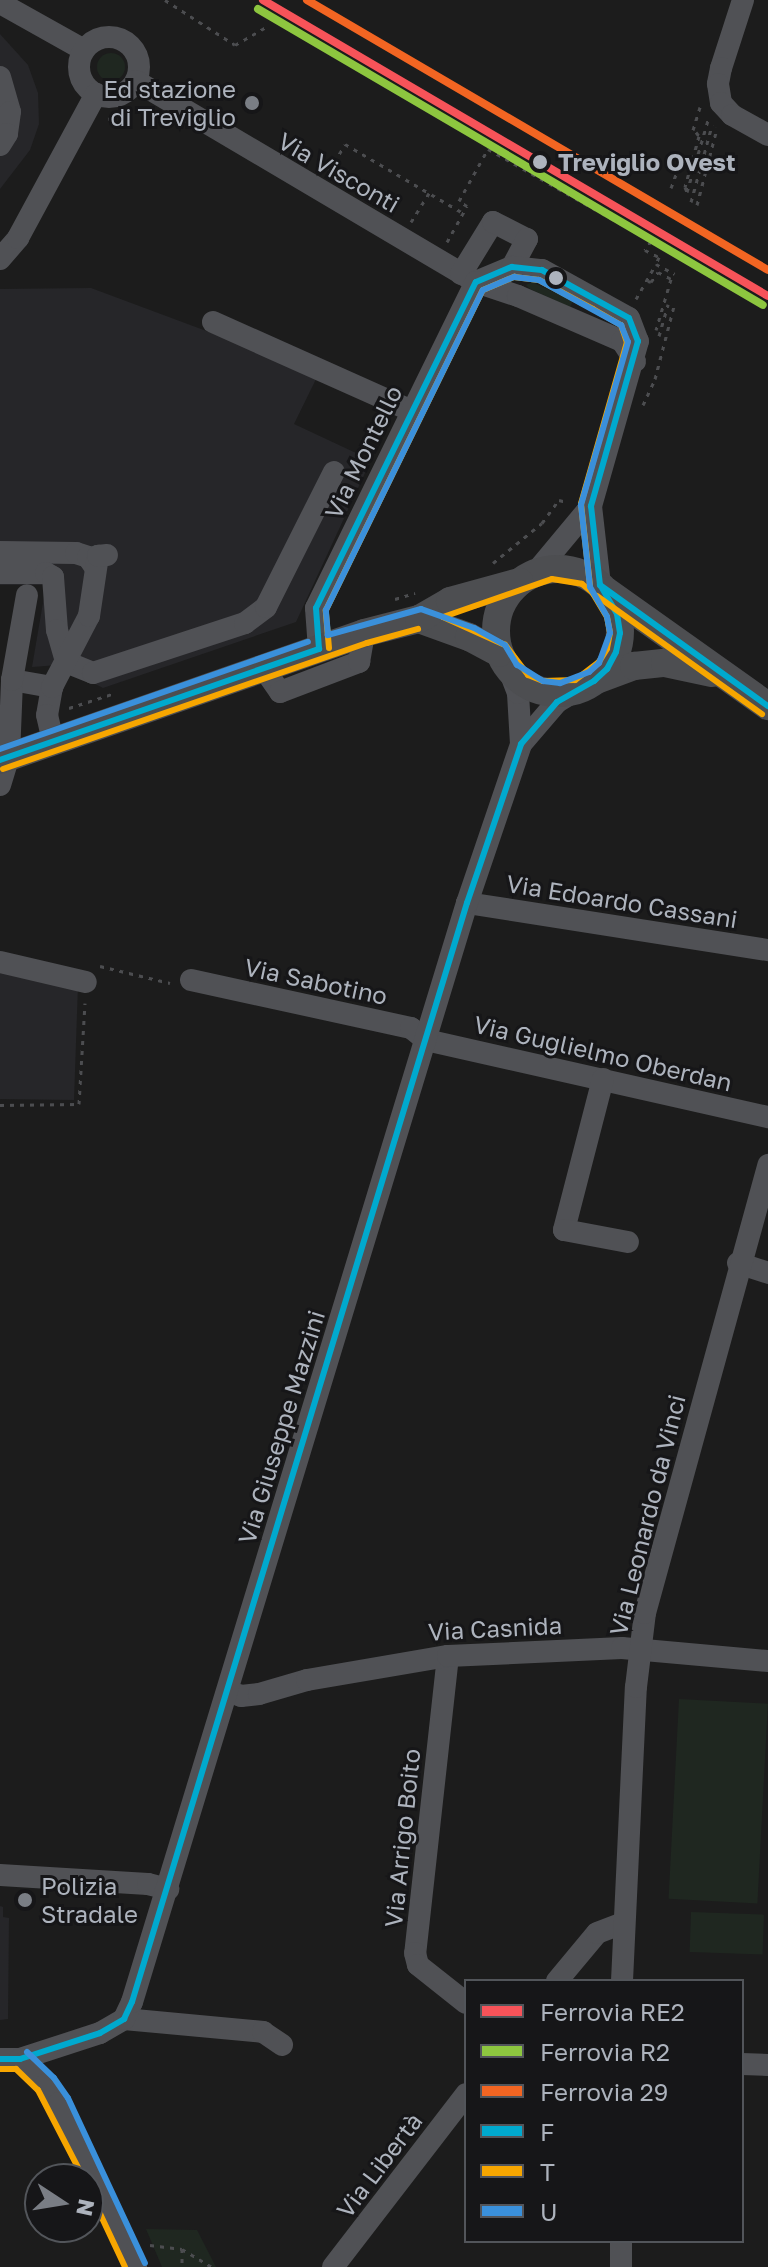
<!DOCTYPE html>
<meta charset="utf-8">
<style>
body{margin:0}
#map{position:relative;width:768px;height:2267px;overflow:hidden;background:#1c1c1c;font-family:"Golos Text",sans-serif}
div>[style]{position:absolute}
[style*='--x']{left:calc(var(--x)*1px);top:calc(var(--y)*1px);width:calc(var(--w)*1px);rotate:calc(var(--a)*1deg)}
.built>*{inset:0;background:#262629}
.green>*{inset:0;background:#1f2720;transform-origin:0 0}
.round{border-radius:50%}
.path>*{height:3px;margin-top:-1.5px;transform-origin:0;background:repeating-linear-gradient(90deg,#4c4d50 0 4px,transparent 0 10px)}
.minor>*{height:22px;margin:-11px;padding:0 11px;transform-origin:11px;border-radius:11px;background:#505155}
.minor>.ring{margin:-11px;padding:0;box-sizing:content-box;background:none;border:22px solid #505155;border-radius:50%}
.major>*{height:28px;margin:-14px;padding:0 14px;transform-origin:14px;border-radius:14px;background:#4d4e51}
.major>.ring{margin:-14px;padding:0;box-sizing:content-box;background:none;border:28px solid #4d4e51;border-radius:50%}
.bus-1>*{height:6px;margin:-3px;padding:0 3px;transform-origin:3px;border-radius:3px;background:#00a9ce}
.bus-2>*{height:6px;margin:-3px;padding:0 3px;transform-origin:3px;border-radius:3px;background:#f7a600}
.bus-3>*{height:6px;margin:-3px;padding:0 3px;transform-origin:3px;border-radius:3px;background:#3a90db}
.rail-1>*{height:8px;margin:-4px;padding:0 4px;transform-origin:4px;border-radius:4px;background:#f75359}
.rail-2>*{height:8px;margin:-4px;padding:0 4px;transform-origin:4px;border-radius:4px;background:#8dc63f}
.rail-3>*{height:8px;margin:-4px;padding:0 4px;transform-origin:4px;border-radius:4px;background:#f26522}
.dots>*{width:22px;height:22px;translate:-50% -50%;box-sizing:border-box;border:4px solid #161618;border-radius:50%}
span{translate:-50% -50%;white-space:nowrap;text-align:center;line-height:1.15;-webkit-text-stroke:6px #161618;paint-order:stroke}
.poi-label{font-size:24px;color:#adb3bd}
.right{translate:-100% -50%;text-align:right}
.left{translate:0 -50%;text-align:left}
.stop-label{font-size:24px;color:#adb3bd;font-weight:700}
.street-label{font-size:24px;color:#adb3bd}
.legend{position:absolute;left:464px;top:1979px;width:280px;height:264px;box-sizing:border-box;background:#161618;border:2px solid #52555a;margin:0;padding:10px 14px;list-style:none;font-size:24px;color:#adb3bd}
.legend li{display:flex;align-items:center;gap:16px;height:40px}
.legend b{width:40px;border:2px solid #52555a}
.north{position:absolute;left:24px;top:2163px;width:80px;height:80px;box-sizing:border-box;background:#161618;border:2px solid #52555a;border-radius:50%;rotate:102deg;font-size:22px;font-weight:700;line-height:32px;text-align:center;color:#adb3bd}
.north::after{content:'';display:block;margin:auto;width:28px;height:36px;background:#7a7e85;clip-path:polygon(50% 0,100% 100%,50% 72%,0 100%)}
</style>
<div id="map">
<div class="built">
<i style="clip-path:polygon(0 34px,28px 65px,38px 93px,39px 124px,30px 150px,0 189px)"></i>
<i style="clip-path:polygon(91px 288px,319px 373px,294px 424px,371px 460px,296px 622px,103px 688px,58px 665px,32px 667px,46px 585px,0 585px,0 289px)"></i>
<i style="clip-path:polygon(0 968px,78px 985px,74px 1100px,0 1099px)"></i>
<i style="clip-path:polygon(0 1906px,3px 1907px,3px 1917px,9px 1918px,8px 2019px,0 2020px)"></i>
</div>
<div class="green">
<i class="round" style="left:97px;top:53px;width:28px;height:28px"></i>
<i style="clip-path:polygon(532px 282px,573px 301px,570px 307px,530px 289px,526px 285px)"></i>
<i style="left:679px;top:1699px;width:89px;height:200px;rotate:3deg"></i>
<i style="left:691px;top:1912px;width:73px;height:40px;rotate:2deg"></i>
<i style="clip-path:polygon(146px 2229px,197px 2230px,216px 2267px,162px 2267px)"></i>
</div>
<div class="path">
<i style="--x:165;--y:0;--w:83;--a:32.7"></i>
<i style="--x:235;--y:45;--w:39;--a:-30"></i>
<i style="--x:108;--y:119;--w:37;--a:-17"></i>
<i style="--x:693;--y:130;--w:24;--a:-73"></i>
<i style="--x:696;--y:132;--w:5;--a:53"></i>
<i style="--x:699;--y:136;--w:53;--a:105.4"></i>
<i style="--x:685;--y:187;--w:5;--a:68"></i>
<i style="--x:687;--y:192;--w:75;--a:-73.7"></i>
<i style="--x:329;--y:171;--w:31;--a:-59"></i>
<i style="--x:345;--y:144;--w:137;--a:30.3"></i>
<i style="--x:671;--y:188;--w:23;--a:-70"></i>
<i style="--x:691;--y:202;--w:80;--a:-74.7"></i>
<i style="--x:697;--y:205;--w:80;--a:-75.4"></i>
<i style="--x:411;--y:222;--w:34;--a:-58"></i>
<i style="--x:447;--y:242;--w:41;--a:-60.9"></i>
<i style="--x:467;--y:206;--w:9;--a:-148"></i>
<i style="--x:459;--y:201;--w:60;--a:-60.9"></i>
<i style="--x:488;--y:149;--w:187;--a:29.4"></i>
<i style="--x:651;--y:241;--w:11;--a:124"></i>
<i style="--x:645;--y:250;--w:16;--a:27"></i>
<i style="--x:659;--y:257;--w:8;--a:113"></i>
<i style="--x:656;--y:264;--w:21;--a:28"></i>
<i style="--x:648;--y:281;--w:3;--a:18"></i>
<i style="--x:651;--y:282;--w:12;--a:-55"></i>
<i style="--x:658;--y:272;--w:15;--a:28"></i>
<i style="--x:671;--y:279;--w:53;--a:106.4"></i>
<i style="--x:636;--y:299;--w:40;--a:-60.3"></i>
<i style="--x:659;--y:336;--w:33;--a:-74"></i>
<i style="--x:643;--y:405;--w:29;--a:-65"></i>
<i style="--x:655;--y:379;--w:75;--a:-75.4"></i>
<i style="--x:493;--y:563;--w:63;--a:-39.2"></i>
<i style="--x:542;--y:523;--w:29;--a:-54"></i>
<i style="--x:559;--y:500;--w:8;--a:14"></i>
<i style="--x:395;--y:599;--w:21;--a:-17"></i>
<i style="--x:69;--y:708;--w:48;--a:-18.1"></i>
<i style="--x:100;--y:966;--w:72;--a:13.7"></i>
<i style="--x:0;--y:1105;--w:79;--a:-0.7"></i>
<i style="--x:79;--y:1104;--w:101;--a:-86.6"></i>
<i style="--x:150;--y:2245;--w:32;--a:7"></i>
<i style="--x:182;--y:2249;--w:35;--a:31"></i>
<i style="--x:182;--y:2249;--w:18;--a:90"></i>
</div>
<div class="minor">
<i style="--x:743;--y:0;--w:71;--a:107.9"></i>
<i style="--x:721;--y:68;--w:16;--a:101"></i>
<i style="--x:718;--y:84;--w:19;--a:81"></i>
<i style="--x:721;--y:103;--w:16;--a:47"></i>
<i style="--x:732;--y:115;--w:41;--a:29.1"></i>
<i style="--x:0;--y:3;--w:96;--a:29.2"></i>
<i class="ring" style="left:79px;top:37px;width:38px;height:38px"></i>
<i style="--x:0;--y:77;--w:36;--a:74"></i>
<i style="--x:10;--y:112;--w:22;--a:98"></i>
<i style="--x:7;--y:134;--w:13;--a:122"></i>
<i style="--x:136;--y:81;--w:395;--a:30.6"></i>
<i style="--x:476;--y:282;--w:44;--a:18.4"></i>
<i style="--x:518;--y:296;--w:113;--a:23.4"></i>
<i style="--x:622;--y:341;--w:24;--a:57"></i>
<i style="--x:0;--y:259;--w:28;--a:-49"></i>
<i style="--x:18;--y:238;--w:164;--a:-61.6"></i>
<i style="--x:461;--y:274;--w:61;--a:-58.4"></i>
<i style="--x:493;--y:222;--w:38;--a:27"></i>
<i style="--x:527;--y:239;--w:32;--a:118"></i>
<i style="--x:476;--y:282;--w:39;--a:-23"></i>
<i style="--x:512;--y:267;--w:30;--a:6"></i>
<i style="--x:542;--y:270;--w:99;--a:28.9"></i>
<i style="--x:629;--y:318;--w:25;--a:69"></i>
<i style="--x:638;--y:341;--w:172;--a:105.9"></i>
<i style="--x:591;--y:506;--w:80;--a:83.5"></i>
<i style="--x:213;--y:322;--w:218;--a:24.1"></i>
<i style="--x:0;--y:552;--w:76;--a:0.8"></i>
<i style="--x:76;--y:553;--w:13;--a:18"></i>
<i style="--x:88;--y:557;--w:12;--a:55"></i>
<i style="--x:536;--y:572;--w:86;--a:-50.2"></i>
<i style="--x:0;--y:573;--w:46;--a:0"></i>
<i style="--x:46;--y:573;--w:8;--a:30"></i>
<i style="--x:53;--y:577;--w:53;--a:85.7"></i>
<i style="--x:57;--y:630;--w:33;--a:74"></i>
<i style="--x:66;--y:662;--w:29;--a:22"></i>
<i style="--x:93;--y:673;--w:160;--a:-18.2"></i>
<i style="--x:245;--y:623;--w:26;--a:-37"></i>
<i style="--x:266;--y:607;--w:151;--a:-63.3"></i>
<i style="--x:319;--y:649;--w:41;--a:-94.2"></i>
<i style="--x:316;--y:608;--w:363;--a:-63.9"></i>
<i style="--x:264;--y:669;--w:28;--a:55"></i>
<i style="--x:280;--y:692;--w:85;--a:-20.8"></i>
<i style="--x:359;--y:662;--w:29;--a:-80"></i>
<i style="--x:12;--y:680;--w:41;--a:9.9"></i>
<i style="--x:52;--y:687;--w:28;--a:100"></i>
<i style="--x:47;--y:715;--w:28;--a:77"></i>
<i style="--x:52;--y:687;--w:80;--a:-62.5"></i>
<i style="--x:89;--y:616;--w:61;--a:-81.5"></i>
<i style="--x:98;--y:556;--w:9;--a:-6"></i>
<i style="--x:521;--y:744;--w:55;--a:-49.4"></i>
<i style="--x:557;--y:702;--w:26;--a:-31"></i>
<i style="--x:0;--y:785;--w:30;--a:-73"></i>
<i style="--x:9;--y:756;--w:76;--a:-87.7"></i>
<i style="--x:12;--y:680;--w:86;--a:-80"></i>
<i style="--x:467;--y:903;--w:305;--a:8.9"></i>
<i style="--x:0;--y:962;--w:88;--a:13.1"></i>
<i style="--x:191;--y:980;--w:225;--a:12.3"></i>
<i style="--x:411;--y:1028;--w:19;--a:39"></i>
<i style="--x:426;--y:1040;--w:351;--a:12.7"></i>
<i style="--x:603;--y:1079;--w:156;--a:104.5"></i>
<i style="--x:564;--y:1230;--w:65;--a:10.6"></i>
<i style="--x:738;--y:1263;--w:32;--a:18"></i>
<i style="--x:448;--y:1656;--w:299;--a:96.3"></i>
<i style="--x:415;--y:1953;--w:12;--a:76"></i>
<i style="--x:418;--y:1965;--w:61;--a:38.4"></i>
<i style="--x:228;--y:1691;--w:14;--a:21"></i>
<i style="--x:241;--y:1696;--w:18;--a:-6"></i>
<i style="--x:259;--y:1694;--w:50;--a:-16.3"></i>
<i style="--x:307;--y:1680;--w:143;--a:-9.7"></i>
<i style="--x:448;--y:1656;--w:174;--a:-2.6"></i>
<i style="--x:622;--y:1648;--w:147;--a:5.1"></i>
<i style="--x:0;--y:1875;--w:148;--a:3.5"></i>
<i style="--x:148;--y:1884;--w:21;--a:14"></i>
<i style="--x:557;--y:1981;--w:62;--a:-50.2"></i>
<i style="--x:597;--y:1933;--w:28;--a:-21"></i>
<i style="--x:622;--y:1981;--w:294;--a:-87.3"></i>
<i style="--x:636;--y:1687;--w:75;--a:-83.1"></i>
<i style="--x:645;--y:1613;--w:465;--a:-74.6"></i>
<i style="--x:124;--y:2019;--w:140;--a:5.3"></i>
<i style="--x:263;--y:2032;--w:23;--a:34"></i>
<i style="--x:0;--y:2059;--w:20;--a:0"></i>
<i style="--x:20;--y:2059;--w:84;--a:-18"></i>
<i style="--x:100;--y:2033;--w:28;--a:-30"></i>
<i style="--x:124;--y:2019;--w:19;--a:-65"></i>
<i style="--x:132;--y:2002;--w:1149;--a:-73.05"></i>
<i style="--x:467;--y:903;--w:168;--a:-71.2"></i>
<i style="--x:521;--y:744;--w:51;--a:-93.4"></i>
<i style="--x:518;--y:693;--w:22;--a:-111"></i>
<i style="--x:20;--y:2059;--w:36;--a:44"></i>
<i style="--x:46;--y:2084;--w:23;--a:56"></i>
<i style="--x:59;--y:2103;--w:181;--a:64.8"></i>
<i style="--x:742;--y:2064;--w:26;--a:2"></i>
<i style="--x:333;--y:2267;--w:218;--a:-52.4"></i>
<i style="--x:621;--y:2267;--w:26;--a:-90"></i>
</div>
<div class="major">
<i class="ring" style="left:496px;top:569px;width:96px;height:96px"></i>
<i style="--x:606;--y:591;--w:199;--a:35.4"></i>
<i style="--x:419;--y:619;--w:53;--a:19.8"></i>
<i style="--x:469;--y:637;--w:34;--a:28"></i>
<i style="--x:594;--y:681;--w:43;--a:-20.6"></i>
<i style="--x:634;--y:666;--w:31;--a:-6"></i>
<i style="--x:665;--y:663;--w:48;--a:12"></i>
<i style="--x:0;--y:760;--w:386;--a:-19.2"></i>
<i style="--x:364;--y:633;--w:57;--a:-14.3"></i>
<i style="--x:419;--y:619;--w:36;--a:-30"></i>
<i style="--x:450;--y:601;--w:72;--a:-15.4"></i>
</div>
<div class="bus-1">
<i style="--x:476;--y:282;--w:39;--a:-23"></i>
<i style="--x:512;--y:267;--w:30;--a:6"></i>
<i style="--x:542;--y:270;--w:99;--a:28.9"></i>
<i style="--x:629;--y:318;--w:25;--a:69"></i>
<i style="--x:638;--y:341;--w:172;--a:105.9"></i>
<i style="--x:591;--y:506;--w:80;--a:83.5"></i>
<i style="--x:600;--y:585;--w:207;--a:35.8"></i>
<i style="--x:319;--y:649;--w:41;--a:-94.2"></i>
<i style="--x:316;--y:608;--w:363;--a:-63.9"></i>
<i style="--x:0;--y:760;--w:338;--a:-19.2"></i>
<i style="--x:0;--y:2059;--w:20;--a:0"></i>
<i style="--x:20;--y:2059;--w:84;--a:-18"></i>
<i style="--x:100;--y:2033;--w:28;--a:-30"></i>
<i style="--x:124;--y:2019;--w:19;--a:-65"></i>
<i style="--x:132;--y:2002;--w:1149;--a:-73.05"></i>
<i style="--x:467;--y:903;--w:168;--a:-71.2"></i>
<i style="--x:521;--y:744;--w:55;--a:-49.4"></i>
<i style="--x:557;--y:702;--w:43;--a:-29.6"></i>
<i style="--x:594;--y:681;--w:18;--a:-43"></i>
<i style="--x:607;--y:669;--w:19;--a:-62"></i>
<i style="--x:616;--y:652;--w:19;--a:-78"></i>
<i style="--x:620;--y:633;--w:19;--a:-99"></i>
<i style="--x:617;--y:614;--w:34;--a:-120"></i>
</div>
<div class="bus-2">
<i style="--x:552;--y:579;--w:30;--a:9"></i>
<i style="--x:582;--y:584;--w:13;--a:39"></i>
<i style="--x:592;--y:592;--w:29;--a:59"></i>
<i style="--x:607;--y:617;--w:16;--a:79"></i>
<i style="--x:610;--y:633;--w:16;--a:101"></i>
<i style="--x:607;--y:649;--w:15;--a:122"></i>
<i style="--x:599;--y:662;--w:30;--a:143"></i>
<i style="--x:575;--y:680;--w:32;--a:178"></i>
<i style="--x:543;--y:681;--w:16;--a:-158"></i>
<i style="--x:528;--y:675;--w:38;--a:-127"></i>
<i style="--x:505;--y:645;--w:68;--a:-155.7"></i>
<i style="--x:443;--y:617;--w:115;--a:-19.2"></i>
<i style="--x:597;--y:596;--w:203;--a:35.6"></i>
<i style="--x:329;--y:648;--w:38;--a:-95"></i>
<i style="--x:326;--y:610;--w:356;--a:-63.9"></i>
<i style="--x:483;--y:290;--w:34;--a:-23"></i>
<i style="--x:514;--y:277;--w:25;--a:7"></i>
<i style="--x:539;--y:280;--w:61;--a:28.2"></i>
<i style="--x:593;--y:309;--w:32;--a:30"></i>
<i style="--x:621;--y:325;--w:18;--a:71"></i>
<i style="--x:627;--y:342;--w:168;--a:105.9"></i>
<i style="--x:581;--y:504;--w:82;--a:83.7"></i>
<i style="--x:3;--y:769;--w:385;--a:-19.1"></i>
<i style="--x:367;--y:643;--w:53;--a:-15.4"></i>
<i style="--x:0;--y:2069;--w:16;--a:0"></i>
<i style="--x:16;--y:2069;--w:30;--a:44"></i>
<i style="--x:38;--y:2090;--w:100;--a:62.7"></i>
<i style="--x:88;--y:2188;--w:87;--a:64.9"></i>
</div>
<div class="bus-3">
<i style="--x:514;--y:277;--w:25;--a:7"></i>
<i style="--x:539;--y:280;--w:94;--a:28.8"></i>
<i style="--x:621;--y:325;--w:18;--a:68"></i>
<i style="--x:628;--y:342;--w:170;--a:106.1"></i>
<i style="--x:581;--y:505;--w:82;--a:83.7"></i>
<i style="--x:590;--y:587;--w:34;--a:60"></i>
<i style="--x:607;--y:617;--w:16;--a:79"></i>
<i style="--x:610;--y:633;--w:32;--a:110"></i>
<i style="--x:599;--y:663;--w:13;--a:138"></i>
<i style="--x:589;--y:672;--w:31;--a:159"></i>
<i style="--x:560;--y:683;--w:17;--a:-173"></i>
<i style="--x:543;--y:681;--w:31;--a:-148"></i>
<i style="--x:517;--y:665;--w:23;--a:-121"></i>
<i style="--x:505;--y:645;--w:35;--a:-151"></i>
<i style="--x:474;--y:628;--w:56;--a:-160.3"></i>
<i style="--x:421;--y:609;--w:97;--a:164.4"></i>
<i style="--x:328;--y:635;--w:25;--a:-95"></i>
<i style="--x:326;--y:610;--w:356;--a:-63.9"></i>
<i style="--x:483;--y:290;--w:34;--a:-23"></i>
<i style="--x:0;--y:749;--w:326;--a:-19.2"></i>
<i style="--x:27;--y:2052;--w:37;--a:44"></i>
<i style="--x:54;--y:2078;--w:24;--a:55"></i>
<i style="--x:68;--y:2098;--w:182;--a:65"></i>
</div>
<div class="rail-1">
<i style="--x:263;--y:0;--w:585;--a:30.38"></i>
</div>
<div class="rail-2">
<i style="--x:258;--y:9;--w:585;--a:30.38"></i>
</div>
<div class="rail-3">
<i style="--x:307;--y:0;--w:534;--a:30.36"></i>
</div>
<div class="dots">
<i style="left:252px;top:103px;background:#7a7e85"></i>
<i style="left:540px;top:162px;background:#adb3bd"></i>
<i style="left:556px;top:278px;background:#adb3bd"></i>
<i style="left:25px;top:1900px;background:#7a7e85"></i>
</div>
<div class="poi-label">
<span class="right" style="left:236px;top:103px">Ed stazione<br>di Treviglio</span>
<span class="left" style="left:41px;top:1900px">Polizia<br>Stradale</span>
</div>
<div class="stop-label">
<span class="left" style="left:558px;top:162px">Treviglio Ovest</span>
</div>
<div class="street-label">
<span style="left:339px;top:172px;rotate:30deg">Via Visconti</span>
<span style="left:363px;top:452px;rotate:-64deg">Via Montello</span>
<span style="left:622px;top:901px;rotate:9deg">Via Edoardo Cassani</span>
<span style="left:316px;top:981px;rotate:12deg">Via Sabotino</span>
<span style="left:603px;top:1053px;rotate:13deg">Via Guglielmo Oberdan</span>
<span style="left:281px;top:1427px;rotate:-73deg">Via Giuseppe Mazzini</span>
<span style="left:647px;top:1515px;rotate:-76deg">Via Leonardo da Vinci</span>
<span style="left:495px;top:1628px;rotate:-3deg">Via Casnida</span>
<span style="left:402px;top:1838px;rotate:-84deg">Via Arrigo Boito</span>
<span style="left:379px;top:2165px;rotate:-53deg">Via Libertà</span>
</div>
<ul class="legend">
<li><b style="height:10px;background:#f75359"></b>Ferrovia RE2</li>
<li><b style="height:10px;background:#8dc63f"></b>Ferrovia R2</li>
<li><b style="height:10px;background:#f26522"></b>Ferrovia 29</li>
<li><b style="height:10px;background:#00a9ce"></b>F</li>
<li><b style="height:10px;background:#f7a600"></b>T</li>
<li><b style="height:10px;background:#3a90db"></b>U</li>
</ul>
<div class="north">N</div>
</div>
